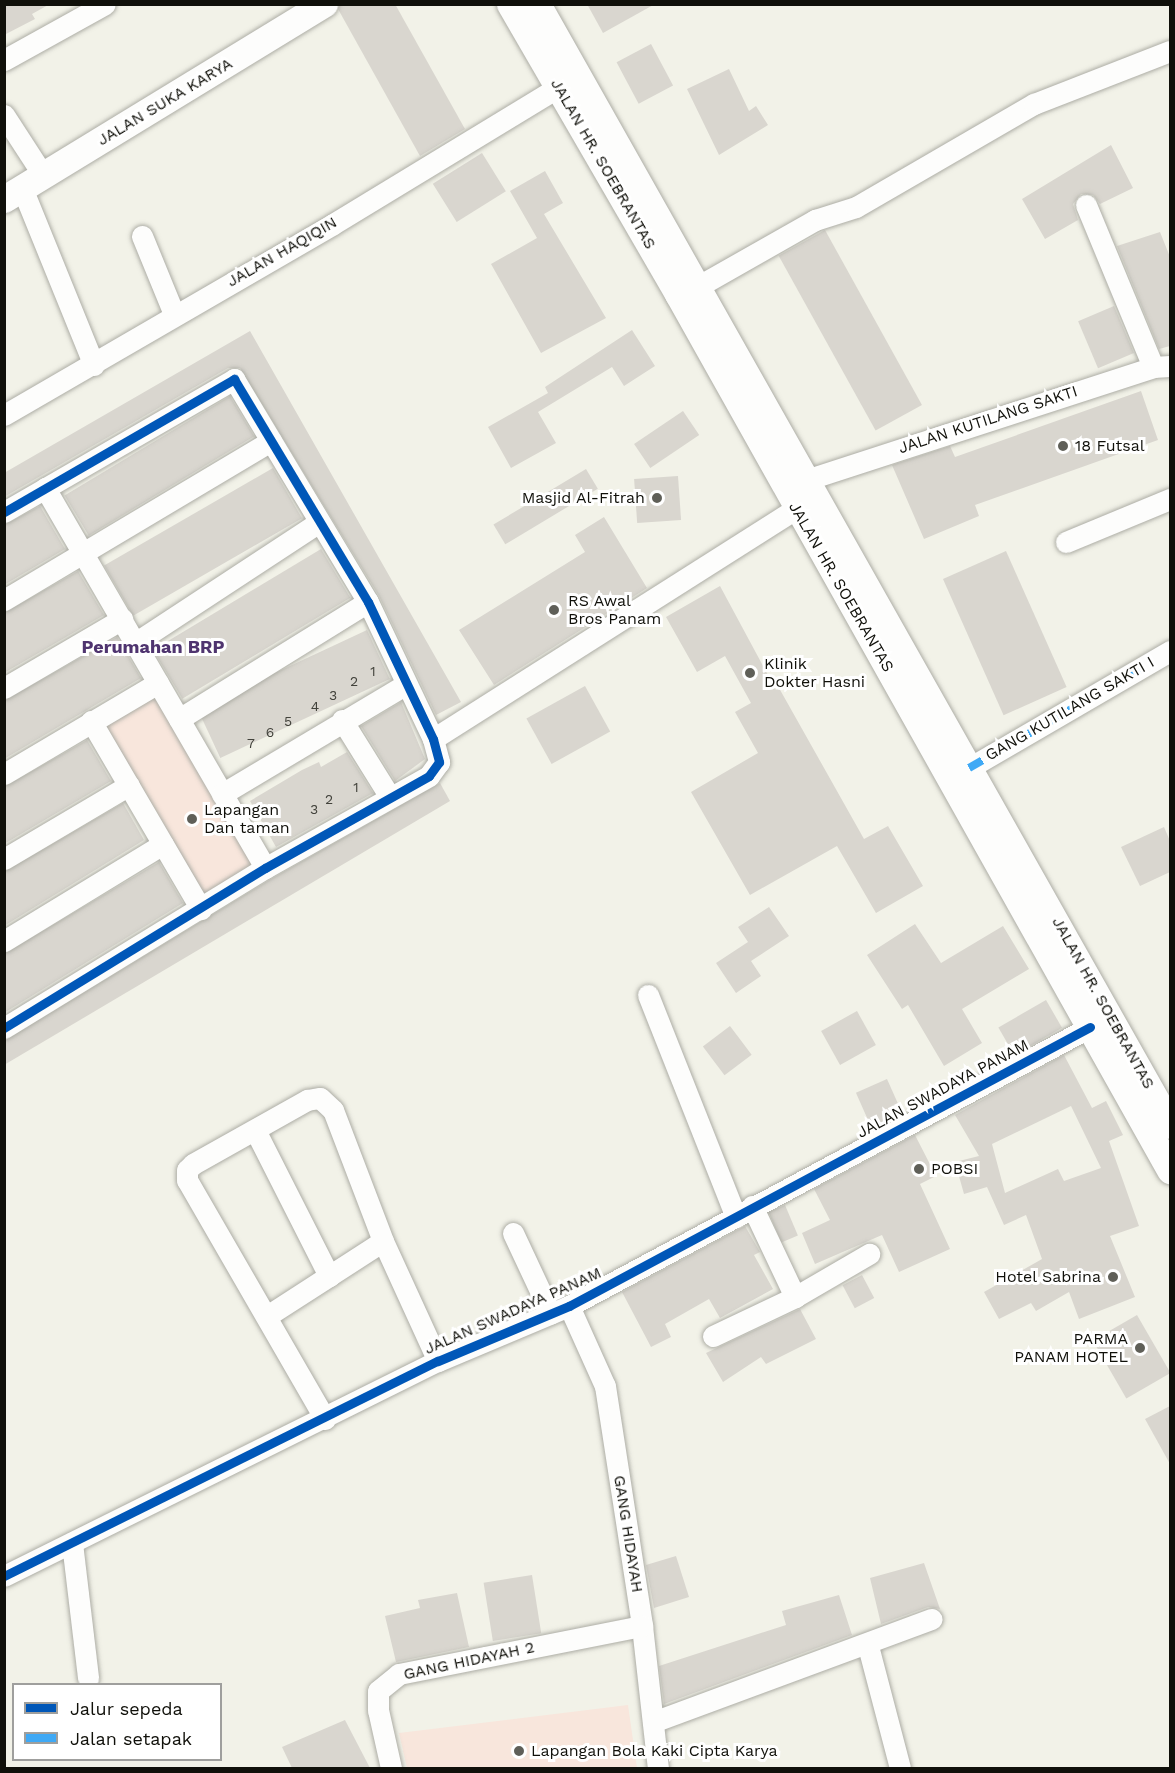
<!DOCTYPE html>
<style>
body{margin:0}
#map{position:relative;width:1175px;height:1773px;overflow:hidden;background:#f2f2e8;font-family:"Work Sans",sans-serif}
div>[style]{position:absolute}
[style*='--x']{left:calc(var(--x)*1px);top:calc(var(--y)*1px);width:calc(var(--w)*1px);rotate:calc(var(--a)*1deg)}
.green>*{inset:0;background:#f8e6dc;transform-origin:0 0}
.building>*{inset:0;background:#d9d6cf;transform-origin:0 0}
.roads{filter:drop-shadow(0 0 2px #adada5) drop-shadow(0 0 2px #adada5)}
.minor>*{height:21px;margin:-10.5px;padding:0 10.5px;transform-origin:10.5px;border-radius:10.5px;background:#fdfdfc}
.major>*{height:27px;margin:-13.5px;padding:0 13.5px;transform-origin:13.5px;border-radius:13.5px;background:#fdfdfc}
.quiet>*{height:8px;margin-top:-4px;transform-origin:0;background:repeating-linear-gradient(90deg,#3fa9f5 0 15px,transparent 0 23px)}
.cycleway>*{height:9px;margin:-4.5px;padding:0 4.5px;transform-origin:4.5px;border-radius:4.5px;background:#0057b8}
.dots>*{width:16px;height:16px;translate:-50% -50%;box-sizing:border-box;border:3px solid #fff;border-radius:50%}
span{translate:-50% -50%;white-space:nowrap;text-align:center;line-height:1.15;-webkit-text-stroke:6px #fff;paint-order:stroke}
.number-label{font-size:14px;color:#42423b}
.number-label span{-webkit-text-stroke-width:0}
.street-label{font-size:16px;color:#10100a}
.poi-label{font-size:16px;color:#10100a}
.left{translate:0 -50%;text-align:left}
.right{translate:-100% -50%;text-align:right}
.neighbourhood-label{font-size:18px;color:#4f346f;font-weight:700}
.frame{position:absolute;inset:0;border:6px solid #10100a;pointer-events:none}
.legend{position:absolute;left:12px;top:1683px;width:210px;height:78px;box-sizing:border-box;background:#fff;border:2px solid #9f9f9d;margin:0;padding:8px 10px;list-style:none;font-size:18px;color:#10100a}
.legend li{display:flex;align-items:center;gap:12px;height:30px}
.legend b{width:30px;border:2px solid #9f9f9d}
</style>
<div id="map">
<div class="green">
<i style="left:158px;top:683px;width:214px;height:77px;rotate:60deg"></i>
<i style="clip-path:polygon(628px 1705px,637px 1768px,407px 1768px,399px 1733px)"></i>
</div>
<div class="building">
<i style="clip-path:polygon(4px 4px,50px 4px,32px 14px,35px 19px,4px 35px)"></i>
<i style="clip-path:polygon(340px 4px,395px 4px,465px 129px,420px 156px,338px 9px)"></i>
<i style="clip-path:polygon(587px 4px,655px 4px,603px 33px)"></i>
<i style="left:651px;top:44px;width:47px;height:39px;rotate:62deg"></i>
<i style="clip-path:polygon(729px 69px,749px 111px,756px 106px,768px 125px,719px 155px,687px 89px)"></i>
<i style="clip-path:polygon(1111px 145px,1133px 188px,1100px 204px,1093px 195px,1081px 194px,1073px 204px,1078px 220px,1045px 239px,1022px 199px)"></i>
<i style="left:482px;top:153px;width:45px;height:58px;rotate:58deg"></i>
<i style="clip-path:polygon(545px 171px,563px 203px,544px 214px,606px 318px,541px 353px,491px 264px,537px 238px,510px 191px)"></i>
<i style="left:825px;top:230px;width:200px;height:53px;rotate:61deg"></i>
<i style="clip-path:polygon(1160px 232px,1170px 257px,1170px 346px,1159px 349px,1117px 246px)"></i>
<i style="left:1114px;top:306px;width:51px;height:39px;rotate:67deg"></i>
<i style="clip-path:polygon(632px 330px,655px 366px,624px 386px,612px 367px,538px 412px,556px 443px,511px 468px,488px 427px,548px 393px,545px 387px)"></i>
<i style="clip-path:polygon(250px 331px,461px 702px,436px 715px,379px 596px,240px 368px,228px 368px,4px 497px,4px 473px)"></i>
<i style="clip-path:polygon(1141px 391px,1158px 440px,975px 505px,979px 516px,924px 539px,892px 465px,950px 446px,955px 457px)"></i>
<i style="left:230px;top:396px;width:47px;height:193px;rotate:59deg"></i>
<i style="left:683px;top:411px;width:29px;height:59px;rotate:56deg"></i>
<i style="left:273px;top:468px;width:58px;height:195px;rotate:60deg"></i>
<i style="left:586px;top:469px;width:23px;height:108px;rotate:59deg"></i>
<i style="left:678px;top:476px;width:44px;height:44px;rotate:86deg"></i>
<i style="clip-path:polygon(40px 506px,65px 549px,4px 585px,4px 525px)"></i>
<i style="clip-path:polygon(604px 517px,647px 588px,494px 685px,459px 630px,585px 552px,575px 535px)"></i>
<i style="left:321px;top:549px;width:57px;height:196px;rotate:59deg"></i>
<i style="left:1006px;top:551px;width:149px;height:69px;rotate:66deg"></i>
<i style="clip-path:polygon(78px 571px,104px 615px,4px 673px,4px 613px)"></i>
<i style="clip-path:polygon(720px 586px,776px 690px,779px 688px,864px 839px,888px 826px,923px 886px,876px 913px,837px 846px,750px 895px,691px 792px,758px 753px,735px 712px,751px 703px,725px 656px,697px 672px,666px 617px)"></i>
<i style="left:367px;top:630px;width:54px;height:187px;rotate:65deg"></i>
<i style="clip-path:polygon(117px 637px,141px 678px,4px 759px,4px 701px)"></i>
<i style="left:585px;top:686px;width:52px;height:67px;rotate:61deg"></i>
<i style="clip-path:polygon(401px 702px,425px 759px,395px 781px,361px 726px)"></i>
<i style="clip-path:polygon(87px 740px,111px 781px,4px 844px,4px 787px)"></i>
<i style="clip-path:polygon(347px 752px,373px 793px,276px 847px,250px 801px,302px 770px,319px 762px,321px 767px)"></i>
<i style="clip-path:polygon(440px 783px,450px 801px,4px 1065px,4px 1041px,271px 879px)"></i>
<i style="clip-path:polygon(123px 803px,144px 840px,4px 926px,4px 872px)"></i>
<i style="clip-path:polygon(1164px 827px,1170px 841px,1170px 872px,1140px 886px,1121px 847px)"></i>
<i style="clip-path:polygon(159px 862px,183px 903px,4px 1013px,4px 954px)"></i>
<i style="clip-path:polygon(769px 907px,789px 936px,751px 961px,761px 976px,736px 993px,716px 963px,748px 942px,738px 927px)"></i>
<i style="clip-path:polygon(915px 924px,941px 963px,1003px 926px,1029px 969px,962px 1009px,982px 1043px,944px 1066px,908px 1005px,902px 1009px,867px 955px)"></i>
<i style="left:1046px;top:1000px;width:32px;height:55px;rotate:60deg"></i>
<i style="left:857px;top:1011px;width:39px;height:41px;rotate:61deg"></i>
<i style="left:730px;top:1026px;width:36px;height:34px;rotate:53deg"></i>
<i style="clip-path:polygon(evenodd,1064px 1055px,1092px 1108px,1106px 1101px,1123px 1135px,1109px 1141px,1139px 1226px,1110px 1236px,1135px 1297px,1079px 1319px,1069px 1292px,1036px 1311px,1031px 1303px,999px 1319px,984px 1292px,1042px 1259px,1026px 1215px,1004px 1225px,987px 1187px,964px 1194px,955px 1162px,979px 1156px,955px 1115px,1064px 1055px,1071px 1106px,1101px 1168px,1064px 1181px,1058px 1169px,1005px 1193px,992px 1144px,1071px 1106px)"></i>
<i style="left:887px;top:1079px;width:37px;height:34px;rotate:66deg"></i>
<i style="clip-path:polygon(915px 1135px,936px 1176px,920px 1184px,950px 1249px,899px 1272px,882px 1235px,815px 1264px,802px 1233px,830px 1220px,814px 1189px)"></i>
<i style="left:785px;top:1205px;width:33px;height:18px;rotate:67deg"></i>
<i style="clip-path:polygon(745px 1226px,760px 1252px,754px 1255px,773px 1289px,720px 1318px,709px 1299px,665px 1324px,671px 1337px,651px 1347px,622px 1292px)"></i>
<i style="left:862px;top:1275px;width:26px;height:22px;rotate:62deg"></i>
<i style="clip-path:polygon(800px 1309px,816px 1339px,766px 1364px,761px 1357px,723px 1382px,706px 1353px)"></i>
<i style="left:1137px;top:1315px;width:67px;height:51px;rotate:60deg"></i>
<i style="clip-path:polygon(1170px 1406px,1170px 1464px,1145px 1419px)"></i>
<i style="clip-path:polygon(676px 1556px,689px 1597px,654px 1608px,646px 1565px)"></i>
<i style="clip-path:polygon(924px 1563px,940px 1609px,928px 1607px,881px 1624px,870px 1578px)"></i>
<i style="left:532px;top:1575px;width:59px;height:49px;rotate:81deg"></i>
<i style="clip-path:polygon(457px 1593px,469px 1647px,396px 1662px,385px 1616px,420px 1608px,418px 1600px)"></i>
<i style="clip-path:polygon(839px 1595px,852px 1635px,664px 1704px,659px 1666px,786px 1625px,782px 1611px)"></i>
<i style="clip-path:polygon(345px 1720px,370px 1768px,292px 1768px,282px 1747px)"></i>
</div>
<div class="roads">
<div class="minor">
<i style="--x:4;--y:60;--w:115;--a:-29"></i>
<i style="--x:4;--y:115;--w:72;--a:57"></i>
<i style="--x:22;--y:188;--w:191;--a:67.9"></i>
<i style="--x:1086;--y:205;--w:175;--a:67.5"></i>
<i style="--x:142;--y:236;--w:84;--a:67.7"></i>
<i style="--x:697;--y:287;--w:136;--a:-29.6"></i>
<i style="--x:815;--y:220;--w:43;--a:-17.6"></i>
<i style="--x:856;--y:207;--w:206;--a:-30.1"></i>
<i style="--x:1034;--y:104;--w:146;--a:-21.3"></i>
<i style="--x:4;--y:415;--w:380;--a:-30.1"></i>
<i style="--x:333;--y:224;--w:263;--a:-31.3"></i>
<i style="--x:806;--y:480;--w:365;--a:-18"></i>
<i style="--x:1153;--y:367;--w:17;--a:-3"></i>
<i style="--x:45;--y:488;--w:439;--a:59.9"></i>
<i style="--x:4;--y:512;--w:266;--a:-30"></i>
<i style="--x:234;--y:379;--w:260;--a:59"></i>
<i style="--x:368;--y:602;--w:152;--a:64.6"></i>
<i style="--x:433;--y:739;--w:24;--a:75"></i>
<i style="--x:439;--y:762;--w:17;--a:126"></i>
<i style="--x:429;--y:776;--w:188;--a:150.7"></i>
<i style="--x:265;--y:868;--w:306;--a:148.5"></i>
<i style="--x:1066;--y:542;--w:113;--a:-22.5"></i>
<i style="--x:4;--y:600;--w:311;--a:-30.8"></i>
<i style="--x:135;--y:643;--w:220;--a:-33.3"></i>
<i style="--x:4;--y:688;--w:137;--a:-30.3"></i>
<i style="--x:179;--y:719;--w:222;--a:-31.8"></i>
<i style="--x:342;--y:720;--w:91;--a:58.1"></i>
<i style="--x:91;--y:721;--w:218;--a:59.7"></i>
<i style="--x:433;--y:739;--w:431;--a:-32.4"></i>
<i style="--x:969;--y:768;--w:233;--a:-30.2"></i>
<i style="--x:4;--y:774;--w:179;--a:-30.6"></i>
<i style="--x:222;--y:794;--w:213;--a:-30.8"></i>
<i style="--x:4;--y:859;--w:145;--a:-30.6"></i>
<i style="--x:4;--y:941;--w:186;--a:-31.4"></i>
<i style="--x:648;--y:995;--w:239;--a:68.4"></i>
<i style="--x:255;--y:1130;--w:164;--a:63.1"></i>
<i style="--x:329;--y:1276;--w:64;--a:-32.9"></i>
<i style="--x:752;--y:1206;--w:101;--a:64.7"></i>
<i style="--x:513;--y:1233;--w:89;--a:64.9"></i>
<i style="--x:569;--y:1306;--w:88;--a:65.8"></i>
<i style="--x:605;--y:1386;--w:243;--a:81.2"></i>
<i style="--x:642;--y:1626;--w:143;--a:83.6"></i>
<i style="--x:267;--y:1316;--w:74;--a:-32.8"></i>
<i style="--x:713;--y:1336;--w:91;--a:-25.4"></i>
<i style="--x:795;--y:1297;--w:86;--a:-30.2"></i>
<i style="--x:325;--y:1419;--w:276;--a:-120"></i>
<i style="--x:187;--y:1180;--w:10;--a:-90"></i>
<i style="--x:187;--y:1170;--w:8;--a:-45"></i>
<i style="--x:193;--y:1164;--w:131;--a:-29.3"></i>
<i style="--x:307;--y:1100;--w:13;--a:-9"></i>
<i style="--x:320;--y:1098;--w:18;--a:43"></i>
<i style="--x:333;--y:1110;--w:140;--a:69.1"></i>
<i style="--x:383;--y:1241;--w:132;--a:65.4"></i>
<i style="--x:72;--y:1543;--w:136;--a:83.2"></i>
<i style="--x:4;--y:1576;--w:484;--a:-26.4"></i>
<i style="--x:438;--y:1361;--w:142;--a:-22.8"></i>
<i style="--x:569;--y:1306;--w:591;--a:-28.17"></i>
<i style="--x:868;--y:1646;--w:126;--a:75.3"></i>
<i style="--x:653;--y:1722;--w:297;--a:-20.3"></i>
<i style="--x:391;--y:1768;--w:59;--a:-102.6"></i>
<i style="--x:378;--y:1710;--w:19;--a:-90"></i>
<i style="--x:378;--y:1691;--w:27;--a:-39"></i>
<i style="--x:399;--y:1674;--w:248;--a:-11.2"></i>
</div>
<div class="major">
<i style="--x:510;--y:4;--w:335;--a:59.9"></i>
<i style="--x:678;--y:294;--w:1005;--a:60.68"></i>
<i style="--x:537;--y:4;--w:1287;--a:60.55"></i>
<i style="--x:4;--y:199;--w:375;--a:-31.4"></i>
</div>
</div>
<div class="quiet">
<i style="--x:969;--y:768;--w:198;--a:-29.9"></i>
</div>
<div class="cycleway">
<i style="--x:4;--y:512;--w:266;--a:-30"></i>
<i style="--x:234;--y:379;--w:260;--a:59"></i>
<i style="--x:368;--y:602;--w:152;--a:64.6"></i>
<i style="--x:433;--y:739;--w:24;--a:75"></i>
<i style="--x:439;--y:762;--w:17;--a:126"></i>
<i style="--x:429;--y:776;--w:188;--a:150.7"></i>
<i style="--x:265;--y:868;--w:306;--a:148.5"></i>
<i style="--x:4;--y:1576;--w:484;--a:-26.4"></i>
<i style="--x:438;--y:1361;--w:142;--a:-22.8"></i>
<i style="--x:569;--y:1306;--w:591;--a:-28.17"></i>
</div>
<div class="dots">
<i style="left:1063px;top:446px;background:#5f5f58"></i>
<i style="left:657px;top:498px;background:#5f5f58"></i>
<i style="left:554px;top:610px;background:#5f5f58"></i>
<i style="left:750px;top:673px;background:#5f5f58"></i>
<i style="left:192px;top:819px;background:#5f5f58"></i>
<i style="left:919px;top:1169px;background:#5f5f58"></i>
<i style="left:1113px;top:1277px;background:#5f5f58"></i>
<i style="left:1140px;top:1348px;background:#5f5f58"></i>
<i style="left:519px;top:1751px;background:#5f5f58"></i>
</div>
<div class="number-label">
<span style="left:373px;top:671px">1</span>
<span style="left:354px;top:681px">2</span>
<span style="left:333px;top:695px">3</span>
<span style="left:315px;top:706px">4</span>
<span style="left:288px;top:721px">5</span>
<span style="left:270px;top:732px">6</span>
<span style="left:251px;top:743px">7</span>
<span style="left:356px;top:787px">1</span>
<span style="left:329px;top:799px">2</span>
<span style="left:314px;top:809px">3</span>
</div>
<div class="street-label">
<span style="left:165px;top:102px;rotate:-31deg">JALAN SUKA KARYA</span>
<span style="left:603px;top:164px;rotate:60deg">JALAN HR. SOEBRANTAS</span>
<span style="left:282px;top:252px;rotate:-30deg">JALAN HAQIQIN</span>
<span style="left:988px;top:420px;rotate:-18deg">JALAN KUTILANG SAKTI</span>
<span style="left:841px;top:587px;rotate:60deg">JALAN HR. SOEBRANTAS</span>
<span style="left:1070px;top:709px;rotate:-30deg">GANG KUTILANG SAKTI I</span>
<span style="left:1103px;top:1003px;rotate:61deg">JALAN HR. SOEBRANTAS</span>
<span style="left:943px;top:1089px;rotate:-28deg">JALAN SWADAYA PANAM</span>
<span style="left:513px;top:1311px;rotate:-24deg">JALAN SWADAYA PANAM</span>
<span style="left:628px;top:1534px;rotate:81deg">GANG HIDAYAH</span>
<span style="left:469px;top:1661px;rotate:-12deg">GANG HIDAYAH 2</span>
</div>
<div class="poi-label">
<span class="left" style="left:1075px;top:446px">18 Futsal</span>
<span class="right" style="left:645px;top:498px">Masjid Al-Fitrah</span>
<span class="left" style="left:568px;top:610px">RS Awal<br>Bros Panam</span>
<span class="left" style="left:764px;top:673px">Klinik<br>Dokter Hasni</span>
<span class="left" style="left:204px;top:819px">Lapangan<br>Dan taman</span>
<span class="left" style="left:931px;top:1169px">POBSI</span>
<span class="right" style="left:1101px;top:1277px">Hotel Sabrina</span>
<span class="right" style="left:1128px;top:1348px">PARMA<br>PANAM HOTEL</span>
<span class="left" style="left:531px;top:1751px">Lapangan Bola Kaki Cipta Karya</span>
</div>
<div class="neighbourhood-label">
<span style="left:153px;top:647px">Perumahan BRP</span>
</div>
<div class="frame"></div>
<ul class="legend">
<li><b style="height:8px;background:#0057b8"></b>Jalur sepeda</li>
<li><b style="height:8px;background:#3fa9f5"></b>Jalan setapak</li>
</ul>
</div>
